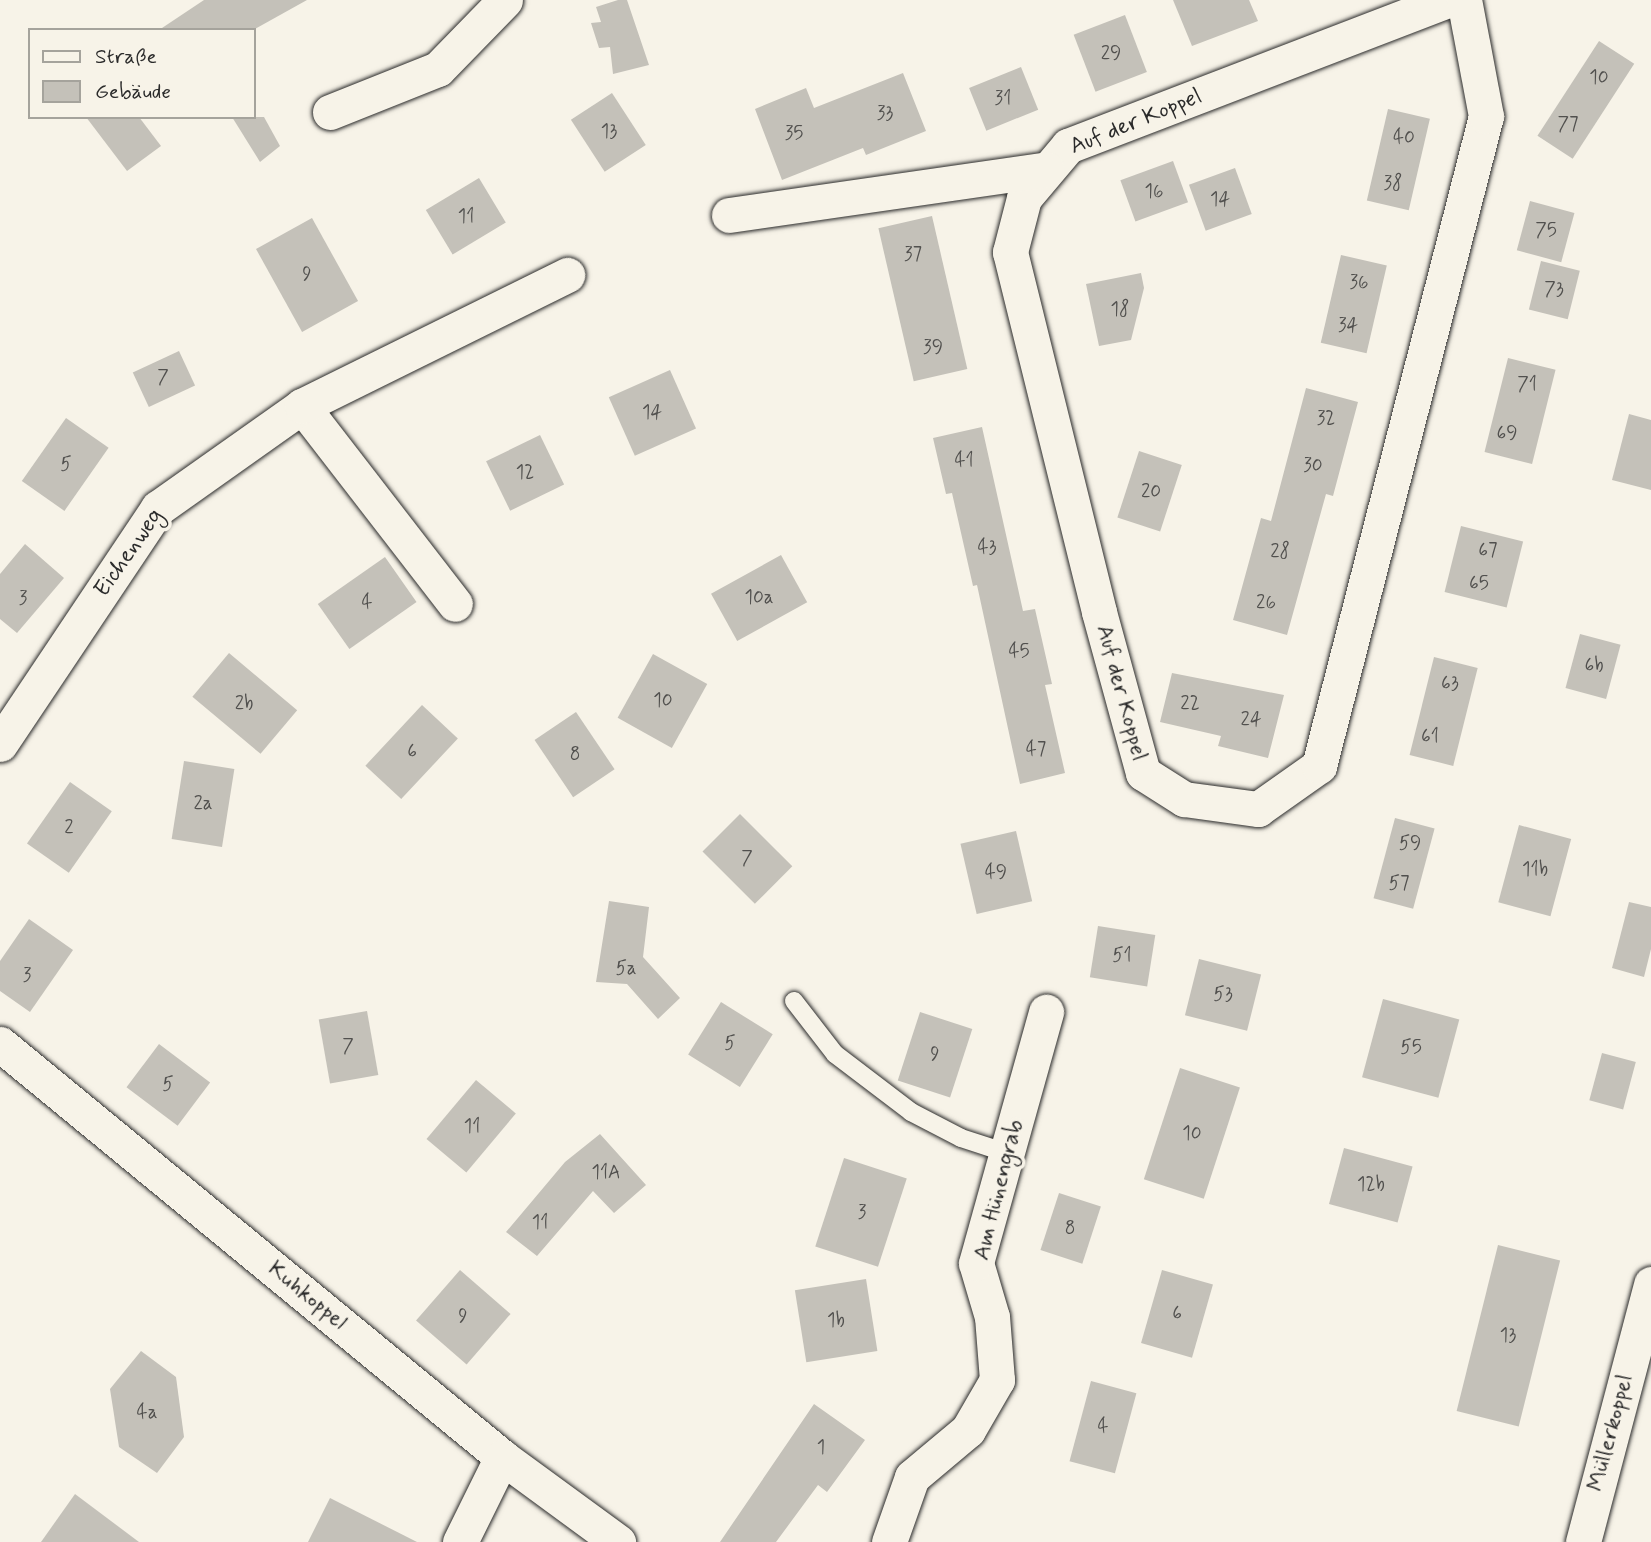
<!DOCTYPE html>
<meta charset="utf-8">
<style>
body{margin:0}
#map{position:relative;width:1651px;height:1542px;overflow:hidden;background:#f7f3e8;font-family:Mynerve,sans-serif}
div>[style]{position:absolute}
[style*='--x']{left:calc(var(--x)*1px);top:calc(var(--y)*1px);width:calc(var(--w)*1px);rotate:calc(var(--a)*1deg)}
.building>*{inset:0;background:#c4c1b9;transform-origin:0 0}
.roads{filter:drop-shadow(0 0 2px #2b2b2b) drop-shadow(0 0 2px #2b2b2b)}
.lane>*{height:18px;margin:-9px;padding:0 9px;transform-origin:9px;border-radius:9px;background:#f7f3e8}
.street>*{height:35px;margin:-17.5px;padding:0 17.5px;transform-origin:17.5px;border-radius:17.5px;background:#f7f3e8}
span{translate:-50% -50%;white-space:nowrap;text-align:center;line-height:1.15;-webkit-text-stroke:7px #f7f3e8;paint-order:stroke}
.number-label{font-size:19px;color:#51504e}
.number-label span{-webkit-text-stroke-width:0}
.street-label{font-size:23px;color:#2b2b2b}
.legend{position:absolute;left:28px;top:28px;width:228px;height:91px;box-sizing:border-box;background:#f7f3e8;border:2px solid #a5a39c;margin:0;padding:9px 12px;list-style:none;font-size:21px;color:#2b2b2b}
.legend li{display:flex;align-items:center;gap:14px;height:35px}
.legend b{width:35px;border:2px solid #a5a39c}
</style>
<div id="map">
<div class="building">
<i style="clip-path:polygon(204px 0,307px 0,253px 30px,159px 30px)"></i>
<i style="clip-path:polygon(618px 0,627px 0,649px 65px,613px 74px,610px 47px,599px 48px,591px 23px,601px 22px,596px 7px)"></i>
<i style="clip-path:polygon(1173px 0,1249px 0,1258px 21px,1192px 46px)"></i>
<i style="left:1125px;top:15px;width:61px;height:55px;rotate:69deg"></i>
<i style="left:1599px;top:41px;width:42px;height:113px;rotate:33deg"></i>
<i style="left:1021px;top:67px;width:46px;height:56px;rotate:68deg"></i>
<i style="clip-path:polygon(903px 73px,926px 131px,866px 155px,863px 148px,782px 180px,755px 109px,806px 88px,814px 108px)"></i>
<i style="left:612px;top:93px;width:62px;height:49px;rotate:57deg"></i>
<i style="left:1388px;top:109px;width:43px;height:94px;rotate:13deg"></i>
<i style="clip-path:polygon(86px 117px,139px 117px,161px 146px,127px 171px)"></i>
<i style="clip-path:polygon(232px 117px,264px 117px,280px 146px,260px 162px)"></i>
<i style="left:1173px;top:161px;width:44px;height:56px;rotate:70deg"></i>
<i style="left:1235px;top:168px;width:49px;height:49px;rotate:70deg"></i>
<i style="left:479px;top:178px;width:52px;height:62px;rotate:59deg"></i>
<i style="left:1530px;top:201px;width:46px;height:51px;rotate:15deg"></i>
<i style="left:932px;top:216px;width:157px;height:55px;rotate:77deg"></i>
<i style="left:312px;top:218px;width:95px;height:64px;rotate:61deg"></i>
<i style="left:1341px;top:255px;width:47px;height:90px;rotate:13deg"></i>
<i style="left:1541px;top:261px;width:40px;height:50px;rotate:14deg"></i>
<i style="clip-path:polygon(1141px 273px,1144px 288px,1131px 340px,1099px 346px,1086px 284px)"></i>
<i style="left:179px;top:351px;width:38px;height:51px;rotate:65deg"></i>
<i style="left:1508px;top:358px;width:49px;height:97px;rotate:14deg"></i>
<i style="left:670px;top:370px;width:64px;height:67px;rotate:66deg"></i>
<i style="clip-path:polygon(1306px 388px,1358px 402px,1333px 496px,1326px 494px,1287px 635px,1233px 620px,1261px 518px,1271px 521px)"></i>
<i style="clip-path:polygon(1629px 414px,1651px 420px,1651px 490px,1612px 480px)"></i>
<i style="left:66px;top:418px;width:52px;height:77px;rotate:35deg"></i>
<i style="clip-path:polygon(982px 427px,1023px 611px,1035px 609px,1052px 684px,1045px 685px,1065px 773px,1020px 784px,977px 585px,973px 586px,952px 493px,946px 494px,933px 438px)"></i>
<i style="left:540px;top:435px;width:55px;height:60px;rotate:64deg"></i>
<i style="left:1139px;top:451px;width:45px;height:70px;rotate:18deg"></i>
<i style="left:1461px;top:526px;width:64px;height:68px;rotate:14deg"></i>
<i style="clip-path:polygon(25px 544px,64px 578px,17px 633px,0 619px,0 574px)"></i>
<i style="left:781px;top:555px;width:54px;height:80px;rotate:61deg"></i>
<i style="left:385px;top:557px;width:55px;height:82px;rotate:55deg"></i>
<i style="left:1580px;top:634px;width:42px;height:56px;rotate:15deg"></i>
<i style="left:229px;top:653px;width:89px;height:57px;rotate:40deg"></i>
<i style="left:653px;top:654px;width:62px;height:73px;rotate:29deg"></i>
<i style="left:1434px;top:657px;width:45px;height:101px;rotate:14deg"></i>
<i style="clip-path:polygon(1172px 673px,1284px 695px,1268px 758px,1218px 746px,1221px 736px,1160px 722px)"></i>
<i style="left:422px;top:705px;width:49px;height:83px;rotate:43deg"></i>
<i style="left:576px;top:712px;width:69px;height:50px;rotate:56deg"></i>
<i style="left:184px;top:761px;width:51px;height:79px;rotate:9deg"></i>
<i style="left:70px;top:782px;width:51px;height:75px;rotate:35deg"></i>
<i style="left:740px;top:814px;width:74px;height:53px;rotate:45deg"></i>
<i style="left:1395px;top:818px;width:41px;height:83px;rotate:15deg"></i>
<i style="left:1519px;top:825px;width:54px;height:80px;rotate:15deg"></i>
<i style="left:1016px;top:831px;width:72px;height:57px;rotate:77deg"></i>
<i style="clip-path:polygon(609px 901px,649px 907px,643px 957px,680px 998px,658px 1019px,627px 984px,596px 982px)"></i>
<i style="clip-path:polygon(1629px 902px,1651px 907px,1651px 949px,1644px 977px,1612px 968px)"></i>
<i style="clip-path:polygon(29px 919px,73px 950px,30px 1012px,0 991px,0 961px)"></i>
<i style="left:1098px;top:926px;width:58px;height:52px;rotate:9deg"></i>
<i style="left:1199px;top:959px;width:64px;height:58px;rotate:14deg"></i>
<i style="left:1383px;top:999px;width:79px;height:81px;rotate:15deg"></i>
<i style="left:721px;top:1002px;width:61px;height:62px;rotate:32deg"></i>
<i style="left:367px;top:1011px;width:65px;height:49px;rotate:80deg"></i>
<i style="left:920px;top:1012px;width:55px;height:72px;rotate:18deg"></i>
<i style="left:159px;top:1044px;width:64px;height:54px;rotate:37deg"></i>
<i style="left:1602px;top:1053px;width:35px;height:49px;rotate:15deg"></i>
<i style="left:1180px;top:1068px;width:63px;height:117px;rotate:18deg"></i>
<i style="left:476px;top:1080px;width:52px;height:77px;rotate:40deg"></i>
<i style="clip-path:polygon(600px 1134px,646px 1185px,614px 1213px,593px 1191px,537px 1256px,506px 1232px,565px 1162px)"></i>
<i style="left:1344px;top:1148px;width:71px;height:58px;rotate:15deg"></i>
<i style="left:844px;top:1158px;width:66px;height:93px;rotate:18deg"></i>
<i style="left:1059px;top:1193px;width:44px;height:60px;rotate:18deg"></i>
<i style="left:1498px;top:1245px;width:64px;height:171px;rotate:14deg"></i>
<i style="left:460px;top:1270px;width:67px;height:67px;rotate:41deg"></i>
<i style="left:1162px;top:1270px;width:53px;height:76px;rotate:16deg"></i>
<i style="left:866px;top:1279px;width:73px;height:72px;rotate:81deg"></i>
<i style="clip-path:polygon(141px 1351px,176px 1377px,184px 1437px,157px 1473px,119px 1447px,110px 1389px)"></i>
<i style="left:1091px;top:1381px;width:47px;height:83px;rotate:15deg"></i>
<i style="clip-path:polygon(814px 1404px,865px 1440px,827px 1492px,818px 1485px,776px 1542px,720px 1542px)"></i>
<i style="clip-path:polygon(75px 1494px,139px 1542px,41px 1542px)"></i>
<i style="clip-path:polygon(330px 1498px,417px 1542px,308px 1542px)"></i>
</div>
<div class="roads">
<div class="lane">
<i style="--x:794;--y:1001;--w:67;--a:52.3"></i>
<i style="--x:835;--y:1054;--w:96;--a:37.3"></i>
<i style="--x:911;--y:1112;--w:56;--a:27.5"></i>
<i style="--x:961;--y:1138;--w:48;--a:18.1"></i>
</div>
<div class="street">
<i style="--x:1448;--y:0;--w:407;--a:159"></i>
<i style="--x:1068;--y:146;--w:68;--a:130.2"></i>
<i style="--x:1024;--y:198;--w:56;--a:104.5"></i>
<i style="--x:1010;--y:252;--w:371;--a:76.1"></i>
<i style="--x:1099;--y:612;--w:167;--a:74.7"></i>
<i style="--x:1143;--y:773;--w:49;--a:32.4"></i>
<i style="--x:1184;--y:799;--w:75;--a:7.7"></i>
<i style="--x:1258;--y:809;--w:75;--a:-35.2"></i>
<i style="--x:1319;--y:766;--w:671;--a:-75.59"></i>
<i style="--x:1486;--y:116;--w:118;--a:-100.7"></i>
<i style="--x:330;--y:112;--w:116;--a:-21.7"></i>
<i style="--x:438;--y:69;--w:96;--a:-45.8"></i>
<i style="--x:729;--y:215;--w:321;--a:-8.2"></i>
<i style="--x:302;--y:406;--w:250;--a:52.3"></i>
<i style="--x:0;--y:744;--w:284;--a:-56.2"></i>
<i style="--x:158;--y:508;--w:176;--a:-35.3"></i>
<i style="--x:302;--y:406;--w:296;--a:-26.3"></i>
<i style="--x:0;--y:1044;--w:650;--a:39.44"></i>
<i style="--x:502;--y:1457;--w:144;--a:36.2"></i>
<i style="--x:460;--y:1542;--w:95;--a:-63.7"></i>
<i style="--x:889;--y:1542;--w:69;--a:-70.5"></i>
<i style="--x:912;--y:1477;--w:73;--a:-40"></i>
<i style="--x:968;--y:1430;--w:58;--a:-59.9"></i>
<i style="--x:997;--y:1380;--w:63;--a:-94.5"></i>
<i style="--x:992;--y:1317;--w:56;--a:-106.5"></i>
<i style="--x:976;--y:1263;--w:261;--a:-74.4"></i>
<i style="--x:1583;--y:1542;--w:267;--a:-75.2"></i>
</div>
</div>
<div class="number-label">
<span style="left:1111px;top:54px">29</span>
<span style="left:1599px;top:78px">10</span>
<span style="left:1003px;top:99px">31</span>
<span style="left:885px;top:114px">33</span>
<span style="left:1568px;top:125px">77</span>
<span style="left:609px;top:132px">13</span>
<span style="left:794px;top:134px">35</span>
<span style="left:1404px;top:138px">40</span>
<span style="left:1393px;top:184px">38</span>
<span style="left:1154px;top:192px">16</span>
<span style="left:1220px;top:200px">14</span>
<span style="left:466px;top:217px">11</span>
<span style="left:1546px;top:231px">75</span>
<span style="left:913px;top:255px">37</span>
<span style="left:307px;top:275px">9</span>
<span style="left:1359px;top:283px">36</span>
<span style="left:1554px;top:290px">73</span>
<span style="left:1120px;top:310px">18</span>
<span style="left:1348px;top:326px">34</span>
<span style="left:933px;top:348px">39</span>
<span style="left:163px;top:378px">7</span>
<span style="left:1527px;top:385px">71</span>
<span style="left:652px;top:413px">14</span>
<span style="left:1326px;top:419px">32</span>
<span style="left:1507px;top:434px">69</span>
<span style="left:964px;top:461px">41</span>
<span style="left:66px;top:465px">5</span>
<span style="left:1313px;top:466px">30</span>
<span style="left:525px;top:473px">12</span>
<span style="left:1151px;top:492px">20</span>
<span style="left:987px;top:548px">43</span>
<span style="left:1488px;top:551px">67</span>
<span style="left:1280px;top:552px">28</span>
<span style="left:1479px;top:584px">65</span>
<span style="left:759px;top:598px">10a</span>
<span style="left:23px;top:599px">3</span>
<span style="left:367px;top:603px">4</span>
<span style="left:1266px;top:603px">26</span>
<span style="left:1019px;top:652px">45</span>
<span style="left:1594px;top:666px">6b</span>
<span style="left:1450px;top:684px">63</span>
<span style="left:663px;top:701px">10</span>
<span style="left:244px;top:704px">2b</span>
<span style="left:1190px;top:704px">22</span>
<span style="left:1251px;top:720px">24</span>
<span style="left:1430px;top:737px">61</span>
<span style="left:1036px;top:750px">47</span>
<span style="left:412px;top:752px">6</span>
<span style="left:575px;top:755px">8</span>
<span style="left:203px;top:804px">2a</span>
<span style="left:69px;top:828px">2</span>
<span style="left:1410px;top:844px">59</span>
<span style="left:747px;top:859px">7</span>
<span style="left:1535px;top:870px">11b</span>
<span style="left:996px;top:873px">49</span>
<span style="left:1399px;top:884px">57</span>
<span style="left:1122px;top:956px">51</span>
<span style="left:626px;top:969px">5a</span>
<span style="left:27px;top:976px">3</span>
<span style="left:1223px;top:995px">53</span>
<span style="left:730px;top:1044px">5</span>
<span style="left:348px;top:1047px">7</span>
<span style="left:1411px;top:1048px">55</span>
<span style="left:935px;top:1055px">9</span>
<span style="left:168px;top:1085px">5</span>
<span style="left:472px;top:1127px">11</span>
<span style="left:1192px;top:1134px">10</span>
<span style="left:606px;top:1173px">11A</span>
<span style="left:1371px;top:1185px">12b</span>
<span style="left:862px;top:1213px">3</span>
<span style="left:540px;top:1223px">11</span>
<span style="left:1070px;top:1229px">8</span>
<span style="left:1177px;top:1314px">6</span>
<span style="left:463px;top:1317px">9</span>
<span style="left:836px;top:1321px">1b</span>
<span style="left:1508px;top:1336px">13</span>
<span style="left:147px;top:1413px">4a</span>
<span style="left:1103px;top:1427px">4</span>
<span style="left:821px;top:1448px">1</span>
</div>
<div class="street-label">
<span style="left:1136px;top:122px;rotate:-22deg">Auf der Koppel</span>
<span style="left:129px;top:553px;rotate:-55deg">Eichenweg</span>
<span style="left:1121px;top:693px;rotate:75deg">Auf der Koppel</span>
<span style="left:999px;top:1190px;rotate:-76deg">Am Hünengrab</span>
<span style="left:307px;top:1296px;rotate:39deg">Kuhkoppel</span>
<span style="left:1611px;top:1433px;rotate:-75deg">Müllerkoppel</span>
</div>
<ul class="legend">
<li><b style="height:9px;background:#f7f3e8"></b>Straße</li>
<li><b style="height:19px;background:#c4c1b9"></b>Gebäude</li>
</ul>
</div>
